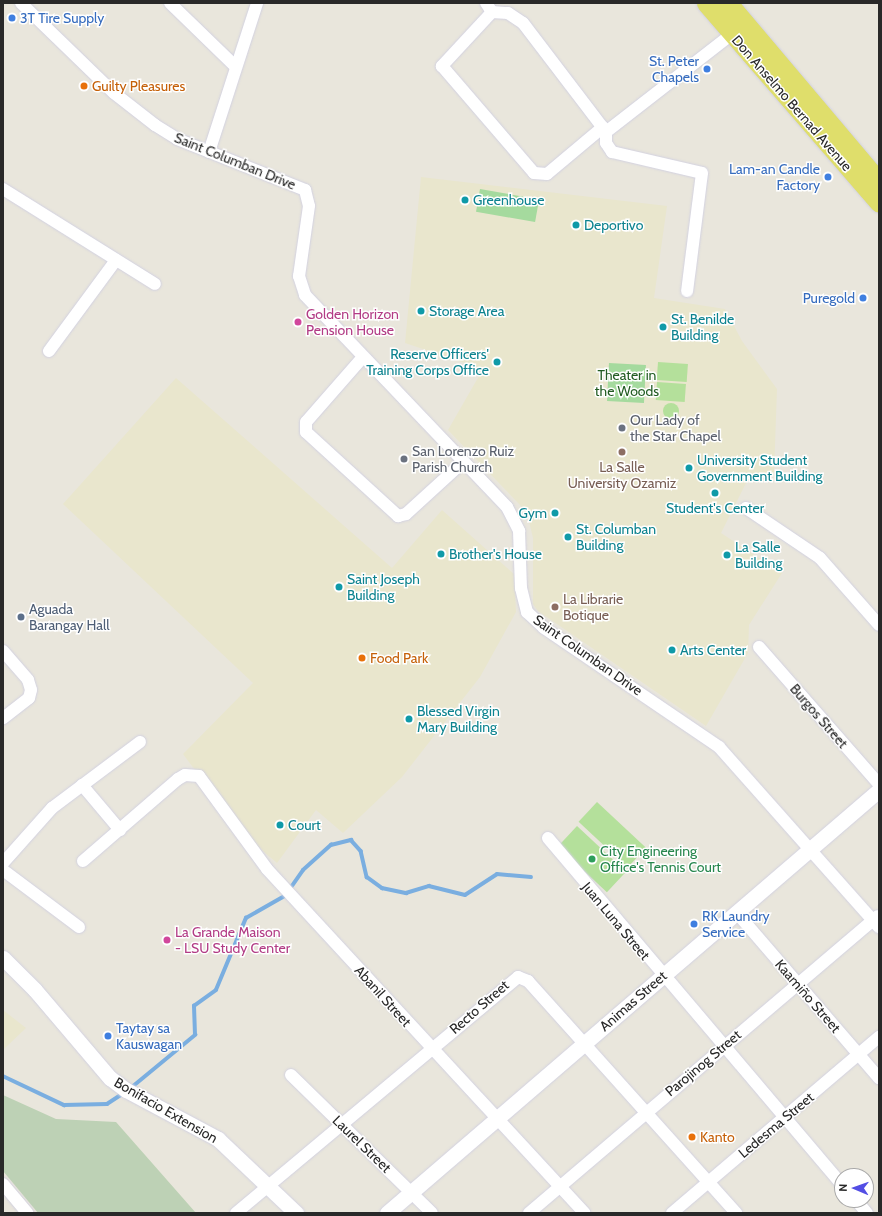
<!DOCTYPE html>
<meta charset="utf-8">
<style>
body{margin:0}
#map{position:relative;width:882px;height:1216px;overflow:hidden;background:#e9e6dc;font-family:Cabin,sans-serif}
div>[style]{position:absolute}
[style*='--x']{left:calc(var(--x)*1px);top:calc(var(--y)*1px);width:calc(var(--w)*1px);rotate:calc(var(--a)*1deg)}
.education>*{inset:0;background:#e9e6cd}
.green>*{inset:0;background:#a5da9e;transform-origin:0 0}
.cemetery>*{inset:0;background:#bdd1b5}
.pitch>*{inset:0;background:#b4e09b;transform-origin:0 0}
.round{border-radius:50%}
.stream>*{height:3.5px;margin:-1.75px;padding:0 1.75px;transform-origin:1.75px;border-radius:1.75px;background:#7aaee0}
.roads{filter:drop-shadow(0 0 1px #d2d1e0) drop-shadow(0 0 1px #d2d1e0)}
.minor>*{height:12px;margin:-6px;padding:0 6px;transform-origin:6px;border-radius:6px;background:#fff}
.tertiary>*{height:15px;margin:-7.5px;padding:0 7.5px;transform-origin:7.5px;border-radius:7.5px;background:#fff}
.primary>*{height:19px;margin:-9.5px;padding:0 9.5px;transform-origin:9.5px;border-radius:9.5px;background:#dfde6b}
.dots>*{width:11px;height:11px;translate:-50% -50%;box-sizing:border-box;border:2px solid #fff;border-radius:50%}
span{translate:-50% -50%;white-space:nowrap;text-align:center;line-height:1.15;-webkit-text-stroke:3px #fff;paint-order:stroke}
.shop-label{font-size:14px;color:#366cbe}
.left{translate:0 -50%;text-align:left}
.right{translate:-100% -50%;text-align:right}
.food-label{font-size:14px;color:#c56008}
.street-label{font-size:14px;color:#292929}
.culture-label{font-size:14px;color:#0d838f}
.hotel-label{font-size:14px;color:#b23c85}
.park-label{font-size:14px;color:#225c22}
.worship-label{font-size:14px;color:#5b616d}
.education-label{font-size:14px;color:#785e54}
.service-label{font-size:14px;color:#4e5e75}
.leisure-label{font-size:14px;color:#27864d}
.frame{position:absolute;inset:0;border:4px solid #292929;pointer-events:none}
.north{position:absolute;left:834px;top:1168px;width:40px;height:40px;box-sizing:border-box;background:#fff;border:1px solid #a9a9a9;border-radius:50%;rotate:272deg;font-size:11px;font-weight:700;line-height:16px;text-align:center;color:#292929}
.north::after{content:'';display:block;margin:auto;width:14px;height:18px;background:#534ee4;clip-path:polygon(50% 0,100% 100%,50% 72%,0 100%)}
</style>
<div id="map">
<div class="education">
<i style="clip-path:polygon(421px 177px,667px 206px,654px 298px,725px 309px,742px 341px,777px 389px,774px 473px,747px 481px,721px 533px,782px 573px,749px 625px,748px 653px,706px 726px,538px 611px,533px 604px,533px 538px,528px 517px,520px 505px,448px 430px,483px 369px,405px 343px)"></i>
<i style="clip-path:polygon(176px 378px,392px 568px,442px 510px,514px 574px,516px 612px,480px 677px,402px 777px,343px 833px,316px 810px,277px 863px,243px 834px,183px 754px,253px 683px,63px 504px)"></i>
<i style="clip-path:polygon(3px 1010px,26px 1028px,3px 1050px)"></i>
</div>
<div class="green">
<i style="left:480px;top:189px;width:60px;height:23px;rotate:10deg"></i>
<i style="left:609px;top:363px;width:37px;height:38px;rotate:3deg"></i>
</div>
<div class="cemetery">
<i style="clip-path:polygon(3px 1095px,56px 1119px,116px 1122px,196px 1213px,38px 1213px,3px 1171px)"></i>
</div>
<div class="pitch">
<i style="left:658px;top:362px;width:30px;height:18px;rotate:4deg"></i>
<i style="left:657px;top:382px;width:29px;height:18px;rotate:4deg"></i>
<i class="round" style="left:663px;top:403px;width:16px;height:16px"></i>
<i style="left:597px;top:802px;width:67px;height:27px;rotate:43deg"></i>
<i style="left:577px;top:826px;width:67px;height:28px;rotate:43deg"></i>
</div>
<div class="stream">
<i style="--x:292;--y:886;--w:19;--a:-55"></i>
<i style="--x:303;--y:870;--w:38;--a:-42"></i>
<i style="--x:331;--y:845;--w:21;--a:-14"></i>
<i style="--x:351;--y:840;--w:15;--a:48"></i>
<i style="--x:361;--y:851;--w:27;--a:77"></i>
<i style="--x:367;--y:877;--w:19;--a:36"></i>
<i style="--x:382;--y:888;--w:25;--a:12"></i>
<i style="--x:406;--y:893;--w:24;--a:-17"></i>
<i style="--x:429;--y:886;--w:37;--a:14"></i>
<i style="--x:465;--y:895;--w:38;--a:-33"></i>
<i style="--x:497;--y:874;--w:34;--a:5"></i>
<i style="--x:3;--y:1076;--w:68;--a:25.4"></i>
<i style="--x:64;--y:1105;--w:43;--a:-1.3"></i>
<i style="--x:107;--y:1104;--w:20;--a:-33"></i>
<i style="--x:132;--y:1087;--w:82;--a:-39.5"></i>
<i style="--x:195;--y:1035;--w:29;--a:-92"></i>
<i style="--x:194;--y:1006;--w:27;--a:-36"></i>
<i style="--x:216;--y:990;--w:78;--a:-67.4"></i>
<i style="--x:246;--y:918;--w:48;--a:-29.7"></i>
</div>
<div class="roads">
<div class="minor">
<i style="--x:21;--y:3;--w:129;--a:44.1"></i>
<i style="--x:114;--y:93;--w:52;--a:38"></i>
<i style="--x:155;--y:125;--w:26;--a:32"></i>
<i style="--x:177;--y:139;--w:138;--a:21.7"></i>
<i style="--x:305;--y:190;--w:16;--a:76"></i>
<i style="--x:309;--y:206;--w:71;--a:98.1"></i>
<i style="--x:299;--y:276;--w:20;--a:72"></i>
<i style="--x:305;--y:295;--w:293;--a:46.4"></i>
<i style="--x:507;--y:507;--w:27;--a:63"></i>
<i style="--x:519;--y:531;--w:57;--a:88"></i>
<i style="--x:521;--y:588;--w:25;--a:76"></i>
<i style="--x:527;--y:612;--w:23;--a:43"></i>
<i style="--x:544;--y:628;--w:212;--a:34.2"></i>
<i style="--x:719;--y:747;--w:241;--a:48.4"></i>
<i style="--x:170;--y:3;--w:91;--a:44.1"></i>
<i style="--x:486;--y:3;--w:11;--a:56"></i>
<i style="--x:492;--y:12;--w:74;--a:132.8"></i>
<i style="--x:442;--y:66;--w:141;--a:49.3"></i>
<i style="--x:534;--y:173;--w:13;--a:4"></i>
<i style="--x:547;--y:174;--w:73;--a:-40"></i>
<i style="--x:492;--y:12;--w:16;--a:4"></i>
<i style="--x:508;--y:13;--w:18;--a:34"></i>
<i style="--x:523;--y:23;--w:137;--a:52.7"></i>
<i style="--x:606;--y:132;--w:160;--a:-37.9"></i>
<i style="--x:606;--y:132;--w:11;--a:90"></i>
<i style="--x:606;--y:143;--w:11;--a:56"></i>
<i style="--x:612;--y:152;--w:92;--a:13.1"></i>
<i style="--x:702;--y:173;--w:119;--a:97.2"></i>
<i style="--x:209;--y:152;--w:157;--a:-72.1"></i>
<i style="--x:3;--y:189;--w:179;--a:32"></i>
<i style="--x:49;--y:351;--w:113;--a:-53.6"></i>
<i style="--x:363;--y:357;--w:86;--a:131.2"></i>
<i style="--x:306;--y:422;--w:10;--a:90"></i>
<i style="--x:306;--y:432;--w:125;--a:42.4"></i>
<i style="--x:398;--y:516;--w:8;--a:-14"></i>
<i style="--x:406;--y:514;--w:77;--a:-42.4"></i>
<i style="--x:746;--y:508;--w:89;--a:34"></i>
<i style="--x:820;--y:558;--w:89;--a:48.6"></i>
<i style="--x:759;--y:647;--w:182;--a:48.8"></i>
<i style="--x:3;--y:651;--w:38;--a:49"></i>
<i style="--x:28;--y:680;--w:10;--a:73"></i>
<i style="--x:31;--y:690;--w:8;--a:104"></i>
<i style="--x:29;--y:698;--w:33;--a:142"></i>
<i style="--x:82;--y:785;--w:59;--a:49.8"></i>
<i style="--x:548;--y:838;--w:455;--a:49.7"></i>
<i style="--x:83;--y:861;--w:125;--a:-40.8"></i>
<i style="--x:178;--y:779;--w:8;--a:-30"></i>
<i style="--x:185;--y:775;--w:14;--a:4"></i>
<i style="--x:199;--y:776;--w:115;--a:53.8"></i>
<i style="--x:267;--y:869;--w:468;--a:47.3"></i>
<i style="--x:3;--y:863;--w:74;--a:-48.3"></i>
<i style="--x:52;--y:808;--w:110;--a:-36.9"></i>
<i style="--x:3;--y:870;--w:95;--a:36.9"></i>
<i style="--x:737;--y:913;--w:218;--a:49.3"></i>
<i style="--x:291;--y:1075;--w:197;--a:44.4"></i>
<i style="--x:3;--y:1184;--w:38;--a:50"></i>
<i style="--x:856;--y:1200;--w:17;--a:50"></i>
<i style="--x:236;--y:1213;--w:368;--a:-39.9"></i>
<i style="--x:518;--y:977;--w:11;--a:22"></i>
<i style="--x:528;--y:981;--w:312;--a:48.1"></i>
<i style="--x:529;--y:1213;--w:458;--a:-40.4"></i>
<i style="--x:672;--y:1213;--w:272;--a:-40.4"></i>
</div>
<div class="tertiary">
<i style="--x:3;--y:958;--w:45;--a:45"></i>
<i style="--x:35;--y:990;--w:116;--a:49.6"></i>
<i style="--x:110;--y:1078;--w:20;--a:37"></i>
<i style="--x:126;--y:1090;--w:104;--a:28"></i>
<i style="--x:218;--y:1139;--w:108;--a:43.5"></i>
<i style="--x:387;--y:1213;--w:649;--a:-40.69"></i>
</div>
<div class="primary">
<i style="--x:706;--y:3;--w:264;--a:49.1"></i>
<i style="--x:728;--y:3;--w:234;--a:49.8"></i>
</div>
</div>
<div class="dots">
<i style="left:12px;top:18px;background:#3f7fe0"></i>
<i style="left:707px;top:69px;background:#3f7fe0"></i>
<i style="left:84px;top:86px;background:#e8710a"></i>
<i style="left:828px;top:177px;background:#3f7fe0"></i>
<i style="left:465px;top:200px;background:#0f9aa8"></i>
<i style="left:576px;top:225px;background:#0f9aa8"></i>
<i style="left:863px;top:298px;background:#3f7fe0"></i>
<i style="left:421px;top:311px;background:#0f9aa8"></i>
<i style="left:298px;top:322px;background:#d1479c"></i>
<i style="left:663px;top:327px;background:#0f9aa8"></i>
<i style="left:497px;top:362px;background:#0f9aa8"></i>
<i style="left:622px;top:428px;background:#6b7280"></i>
<i style="left:622px;top:452px;background:#8d6e63"></i>
<i style="left:404px;top:459px;background:#6b7280"></i>
<i style="left:689px;top:468px;background:#0f9aa8"></i>
<i style="left:715px;top:493px;background:#0f9aa8"></i>
<i style="left:555px;top:513px;background:#0f9aa8"></i>
<i style="left:568px;top:537px;background:#0f9aa8"></i>
<i style="left:441px;top:554px;background:#0f9aa8"></i>
<i style="left:727px;top:555px;background:#0f9aa8"></i>
<i style="left:339px;top:587px;background:#0f9aa8"></i>
<i style="left:555px;top:607px;background:#8d6e63"></i>
<i style="left:21px;top:617px;background:#5c6f8a"></i>
<i style="left:672px;top:650px;background:#0f9aa8"></i>
<i style="left:362px;top:658px;background:#e8710a"></i>
<i style="left:409px;top:719px;background:#0f9aa8"></i>
<i style="left:280px;top:825px;background:#0f9aa8"></i>
<i style="left:592px;top:859px;background:#2e9e5b"></i>
<i style="left:694px;top:924px;background:#3f7fe0"></i>
<i style="left:167px;top:940px;background:#d1479c"></i>
<i style="left:108px;top:1036px;background:#3f7fe0"></i>
<i style="left:692px;top:1137px;background:#e8710a"></i>
</div>
<div class="shop-label">
<span class="left" style="left:20px;top:18px">3T Tire Supply</span>
<span class="right" style="left:699px;top:69px">St. Peter<br>Chapels</span>
<span class="right" style="left:820px;top:177px">Lam-an Candle<br>Factory</span>
<span class="right" style="left:855px;top:298px">Puregold</span>
<span class="left" style="left:702px;top:924px">RK Laundry<br>Service</span>
<span class="left" style="left:116px;top:1036px">Taytay sa<br>Kauswagan</span>
</div>
<div class="food-label">
<span class="left" style="left:92px;top:86px">Guilty Pleasures</span>
<span class="left" style="left:370px;top:658px">Food Park</span>
<span class="left" style="left:700px;top:1137px">Kanto</span>
</div>
<div class="street-label">
<span style="left:792px;top:103px;rotate:49deg">Don Anselmo Bernad Avenue</span>
<span style="left:235px;top:161px;rotate:22deg">Saint Columban Drive</span>
<span style="left:588px;top:655px;rotate:35deg">Saint Columban Drive</span>
<span style="left:819px;top:716px;rotate:49deg">Burgos Street</span>
<span style="left:616px;top:921px;rotate:50deg">Juan Luna Street</span>
<span style="left:383px;top:996px;rotate:48deg">Abanil Street</span>
<span style="left:808px;top:996px;rotate:49deg">Kaamiño Street</span>
<span style="left:633px;top:1001px;rotate:-41deg">Animas Street</span>
<span style="left:479px;top:1007px;rotate:-41deg">Recto Street</span>
<span style="left:703px;top:1063px;rotate:-40deg">Parojinog Street</span>
<span style="left:166px;top:1110px;rotate:30deg">Bonifacio Extension</span>
<span style="left:776px;top:1125px;rotate:-40deg">Ledesma Street</span>
<span style="left:362px;top:1144px;rotate:44deg">Laurel Street</span>
</div>
<div class="culture-label">
<span class="left" style="left:473px;top:200px">Greenhouse</span>
<span class="left" style="left:584px;top:225px">Deportivo</span>
<span class="left" style="left:429px;top:311px">Storage Area</span>
<span class="left" style="left:671px;top:327px">St. Benilde<br>Building</span>
<span class="right" style="left:489px;top:362px">Reserve Officers'<br>Training Corps Office</span>
<span class="left" style="left:697px;top:468px">University Student<br>Government Building</span>
<span style="left:715px;top:508px">Student's Center</span>
<span class="right" style="left:547px;top:513px">Gym</span>
<span class="left" style="left:576px;top:537px">St. Columban<br>Building</span>
<span class="left" style="left:735px;top:555px">La Salle<br>Building</span>
<span class="left" style="left:449px;top:554px">Brother's House</span>
<span class="left" style="left:347px;top:587px">Saint Joseph<br>Building</span>
<span class="left" style="left:680px;top:650px">Arts Center</span>
<span class="left" style="left:417px;top:719px">Blessed Virgin<br>Mary Building</span>
<span class="left" style="left:288px;top:825px">Court</span>
</div>
<div class="hotel-label">
<span class="left" style="left:306px;top:322px">Golden Horizon<br>Pension House</span>
<span class="left" style="left:175px;top:940px">La Grande Maison<br>- LSU Study Center</span>
</div>
<div class="park-label">
<span style="left:627px;top:383px">Theater in<br>the Woods</span>
</div>
<div class="worship-label">
<span class="left" style="left:630px;top:428px">Our Lady of<br>the Star Chapel</span>
<span class="left" style="left:412px;top:459px">San Lorenzo Ruiz<br>Parish Church</span>
</div>
<div class="education-label">
<span style="left:622px;top:475px">La Salle<br>University Ozamiz</span>
<span class="left" style="left:563px;top:607px">La Librarie<br>Botique</span>
</div>
<div class="service-label">
<span class="left" style="left:29px;top:617px">Aguada<br>Barangay Hall</span>
</div>
<div class="leisure-label">
<span class="left" style="left:600px;top:859px">City Engineering<br>Office's Tennis Court</span>
</div>
<div class="frame"></div>
<div class="north">N</div>
</div>
